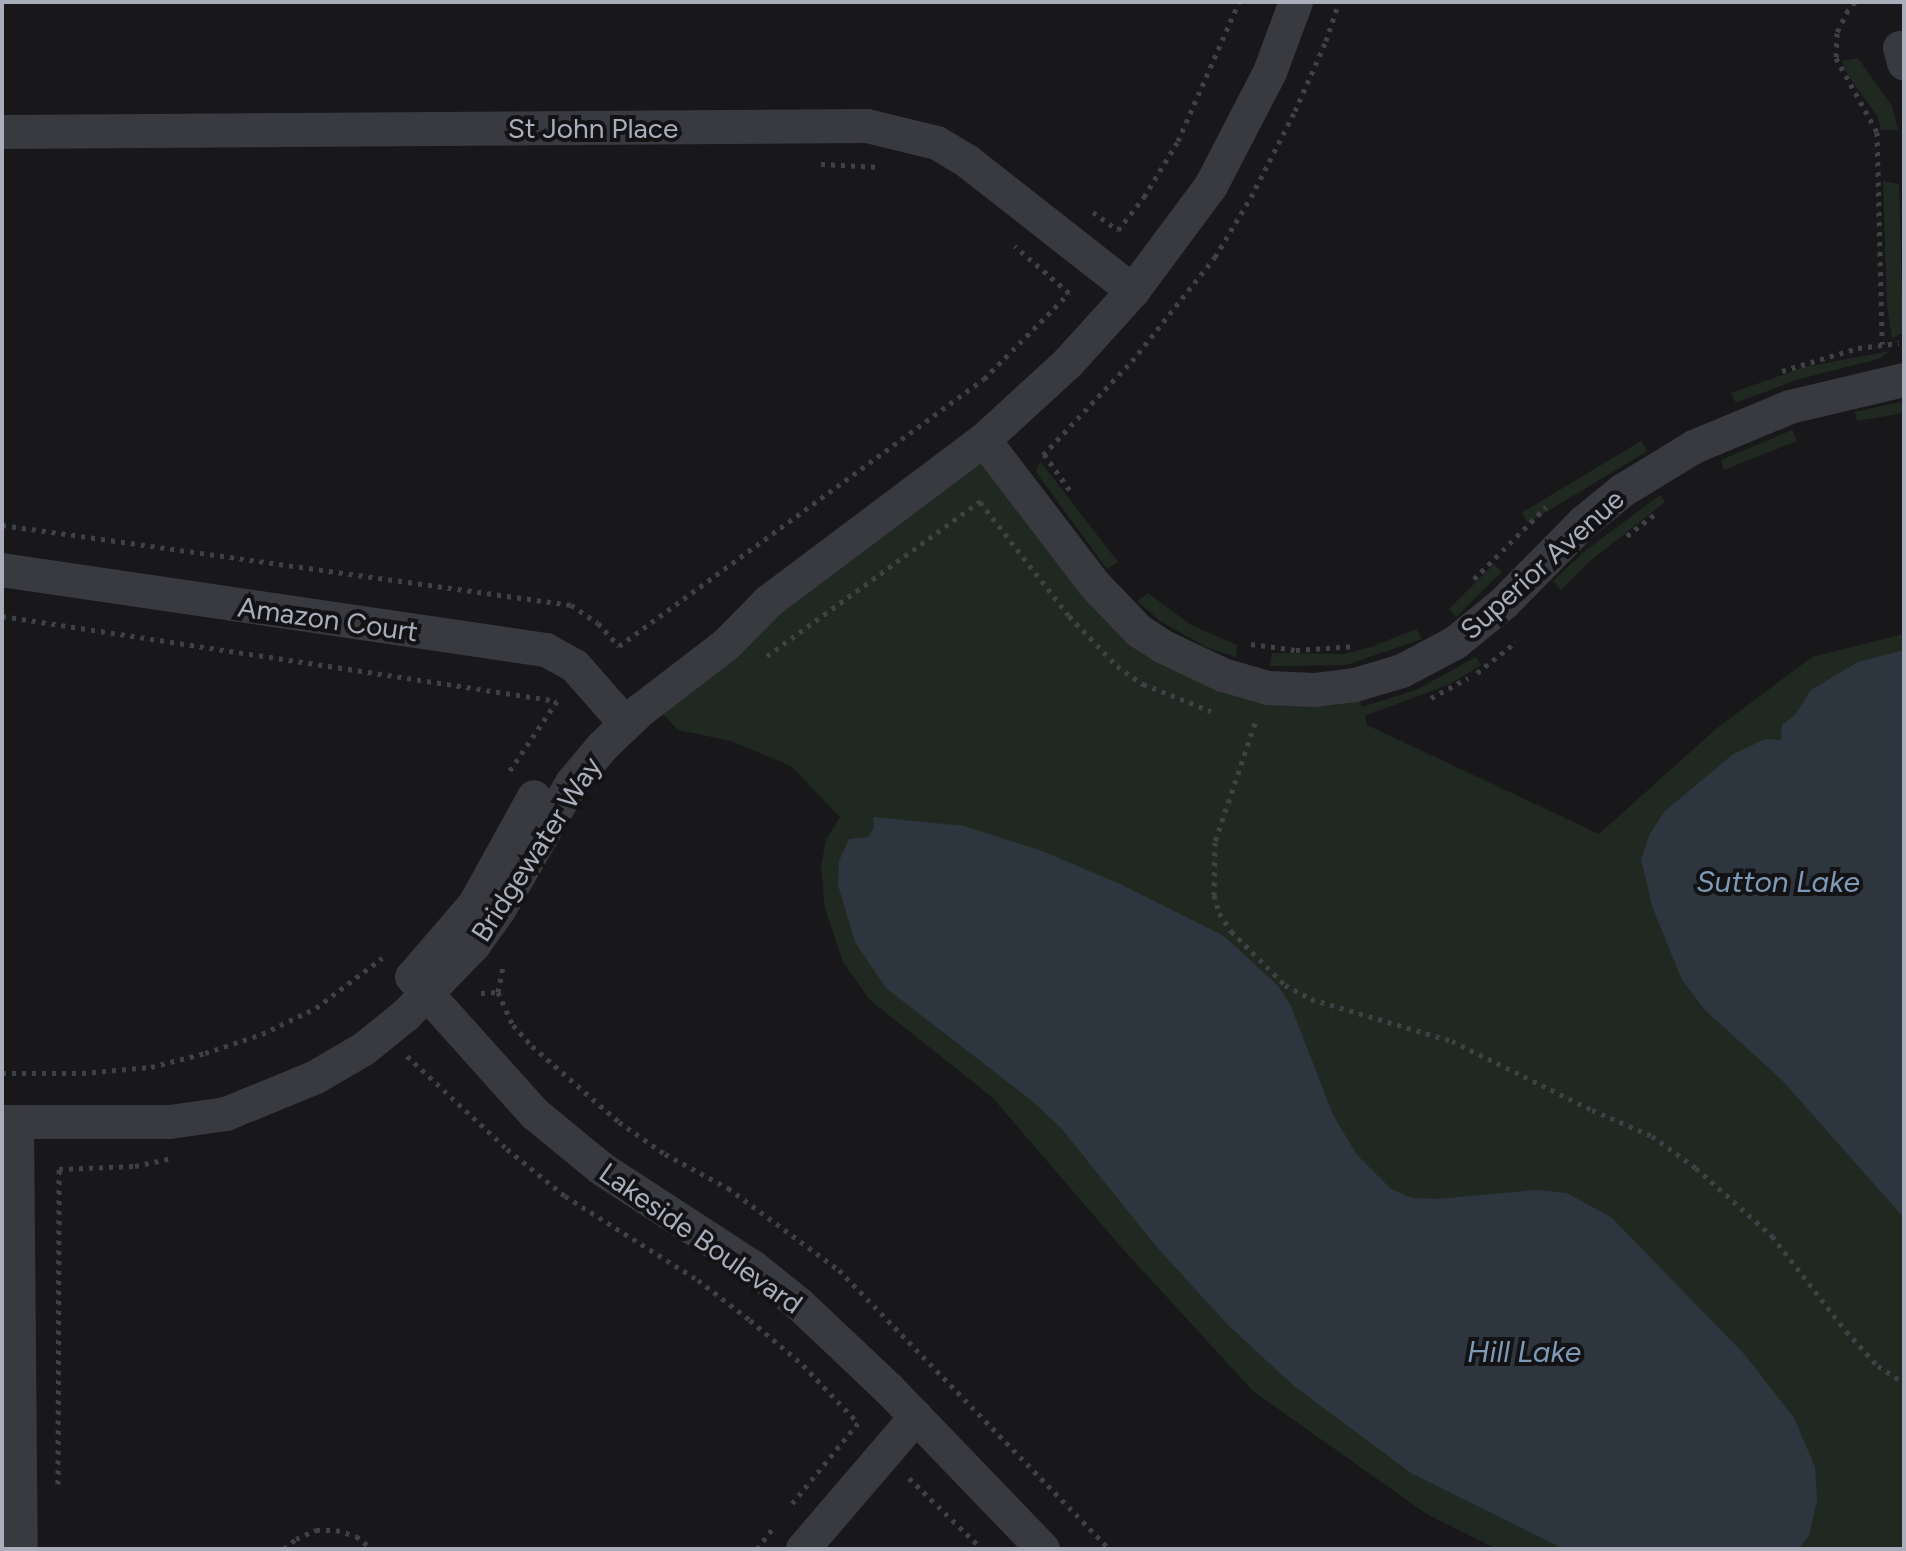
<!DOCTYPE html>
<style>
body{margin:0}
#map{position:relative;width:1906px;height:1551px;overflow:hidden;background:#18181a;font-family:Figtree,sans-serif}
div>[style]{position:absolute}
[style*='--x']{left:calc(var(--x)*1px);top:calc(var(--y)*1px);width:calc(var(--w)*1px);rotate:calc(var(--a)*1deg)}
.green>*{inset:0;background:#202921;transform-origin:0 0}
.water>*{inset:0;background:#2d363f}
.path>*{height:5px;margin-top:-2.5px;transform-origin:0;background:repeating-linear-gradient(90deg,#3f4147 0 4px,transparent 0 10px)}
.minor>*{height:34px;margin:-17px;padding:0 17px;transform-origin:17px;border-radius:17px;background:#393a40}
span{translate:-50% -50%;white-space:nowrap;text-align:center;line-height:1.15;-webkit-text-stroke:8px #131315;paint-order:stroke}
.street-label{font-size:28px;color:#aaaebb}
.water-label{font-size:30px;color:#7f9ab7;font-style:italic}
.frame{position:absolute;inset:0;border:4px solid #aaaebb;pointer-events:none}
</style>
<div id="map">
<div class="green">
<i style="clip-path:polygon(1858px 58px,1892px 106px,1898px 130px,1881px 130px,1878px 117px,1849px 77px,1842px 61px)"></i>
<i style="clip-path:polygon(1883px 181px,1899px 184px,1903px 333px,1892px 338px,1887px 305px)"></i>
<i style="clip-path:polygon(1890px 351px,1878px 359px,1799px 379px,1736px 403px,1731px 393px,1805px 367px)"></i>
<i style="clip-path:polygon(1904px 401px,1904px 413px,1857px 421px,1855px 412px)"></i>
<i style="clip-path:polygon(1792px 430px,1797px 441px,1724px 470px,1721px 460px)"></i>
<i style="clip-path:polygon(984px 440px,1094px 584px,1192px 662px,1355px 685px,1362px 707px,1416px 690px,1476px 657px,1481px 665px,1450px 684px,1365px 716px,1367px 725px,1599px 834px,1717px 728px,1812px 657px,1904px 634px,1904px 1549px,1497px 1549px,1425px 1513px,1253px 1391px,1122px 1248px,992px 1097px,870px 1000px,843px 962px,825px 909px,821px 866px,826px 840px,840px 817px,791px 766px,731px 741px,678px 730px,651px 702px)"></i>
<i style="left:1641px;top:441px;width:12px;height:139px;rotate:59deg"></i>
<i style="clip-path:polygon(1040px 461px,1118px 562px,1107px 569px,1036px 472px)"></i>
<i style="clip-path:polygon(1660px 495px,1665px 502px,1590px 561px,1561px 590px,1553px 581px,1585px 551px)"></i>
<i style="left:1494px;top:564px;width:11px;height:64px;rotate:45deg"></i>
<i style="clip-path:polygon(1148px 593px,1191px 625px,1237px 645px,1236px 657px,1208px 648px,1160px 621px,1137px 601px)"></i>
<i style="clip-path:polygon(1416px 629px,1422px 639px,1346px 665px,1270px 666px,1272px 653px,1343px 654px,1371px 647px)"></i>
</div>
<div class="water">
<i style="clip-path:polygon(1904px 650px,1904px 1218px,1783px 1081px,1705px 1010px,1682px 980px,1652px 906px,1641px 859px,1650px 834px,1664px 812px,1732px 755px,1765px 739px,1781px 740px,1782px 725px,1795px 715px,1811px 690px,1858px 662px)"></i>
<i style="clip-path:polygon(873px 817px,964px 826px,1042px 851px,1120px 884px,1224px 936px,1278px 986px,1290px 1004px,1333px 1115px,1357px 1155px,1391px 1189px,1412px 1198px,1437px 1199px,1536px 1190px,1567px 1193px,1612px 1218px,1745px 1355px,1794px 1418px,1815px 1467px,1817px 1501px,1809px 1536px,1798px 1549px,1564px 1549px,1411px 1473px,1294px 1386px,1227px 1324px,1156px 1246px,1061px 1128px,1031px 1100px,886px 988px,855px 942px,838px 885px,839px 861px,849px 839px,868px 837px,874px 828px)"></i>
</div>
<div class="path">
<i style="--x:1855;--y:2;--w:11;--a:131"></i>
<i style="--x:1848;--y:10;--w:25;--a:116"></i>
<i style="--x:1837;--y:33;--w:25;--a:92"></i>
<i style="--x:1836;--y:58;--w:85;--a:61"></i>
<i style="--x:1877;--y:132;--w:212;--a:88.6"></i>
<i style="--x:821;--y:164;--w:58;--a:3"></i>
<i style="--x:1093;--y:212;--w:31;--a:36"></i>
<i style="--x:1118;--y:230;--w:42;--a:-51.8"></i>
<i style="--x:1144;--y:197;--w:66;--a:-58.7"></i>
<i style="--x:1178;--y:141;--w:152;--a:-66.3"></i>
<i style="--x:1782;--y:371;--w:79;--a:-16.8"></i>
<i style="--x:1858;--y:348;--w:41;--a:-7"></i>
<i style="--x:1044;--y:454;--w:47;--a:54.6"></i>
<i style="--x:1043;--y:455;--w:129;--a:-46.6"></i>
<i style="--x:1132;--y:361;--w:133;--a:-51.4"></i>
<i style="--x:1215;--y:257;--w:70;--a:-59"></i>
<i style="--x:1251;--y:197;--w:97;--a:-62.9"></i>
<i style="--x:1295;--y:111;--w:77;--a:-66.1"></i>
<i style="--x:1326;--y:41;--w:41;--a:-71.6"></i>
<i style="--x:980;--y:502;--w:145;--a:52"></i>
<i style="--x:1069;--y:616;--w:69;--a:46.2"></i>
<i style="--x:1117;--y:666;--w:32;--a:35"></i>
<i style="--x:1143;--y:684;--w:73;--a:21.7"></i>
<i style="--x:2;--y:525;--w:575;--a:8"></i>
<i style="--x:571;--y:605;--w:32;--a:34"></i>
<i style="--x:598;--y:623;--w:31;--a:48"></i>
<i style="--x:619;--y:646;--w:452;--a:-36.2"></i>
<i style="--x:984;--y:379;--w:121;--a:-45.3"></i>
<i style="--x:1069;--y:293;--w:72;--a:-139"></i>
<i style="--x:1627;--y:536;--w:34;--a:-38"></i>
<i style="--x:1474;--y:579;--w:102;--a:-45"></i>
<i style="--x:2;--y:616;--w:561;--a:8.71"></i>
<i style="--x:557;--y:701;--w:86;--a:124.1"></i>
<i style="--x:1251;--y:644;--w:45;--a:7.6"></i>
<i style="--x:1296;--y:650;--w:60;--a:-3.8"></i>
<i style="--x:767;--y:656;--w:266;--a:-36"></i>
<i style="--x:1477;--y:673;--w:50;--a:-38.5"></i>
<i style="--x:1431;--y:698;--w:42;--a:-28.4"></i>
<i style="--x:1255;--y:723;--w:126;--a:108.6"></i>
<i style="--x:1215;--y:842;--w:53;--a:91.1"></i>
<i style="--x:1214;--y:895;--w:19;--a:74"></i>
<i style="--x:1219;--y:913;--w:22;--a:56"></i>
<i style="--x:1231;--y:931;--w:76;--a:45"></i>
<i style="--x:1285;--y:985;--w:30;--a:28"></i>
<i style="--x:1311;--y:999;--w:147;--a:16.6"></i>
<i style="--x:1452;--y:1041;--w:156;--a:26.2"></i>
<i style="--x:1592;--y:1110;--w:65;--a:23.4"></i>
<i style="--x:1652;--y:1136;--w:54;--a:36"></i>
<i style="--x:1696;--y:1168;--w:102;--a:41.8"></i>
<i style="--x:1772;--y:1236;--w:120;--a:52.1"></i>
<i style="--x:1846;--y:1331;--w:47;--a:47.6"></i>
<i style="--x:1878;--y:1366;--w:31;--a:33"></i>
<i style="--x:498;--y:992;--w:36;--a:66"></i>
<i style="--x:513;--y:1025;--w:28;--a:48"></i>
<i style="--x:532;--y:1046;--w:116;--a:41.1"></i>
<i style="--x:619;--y:1122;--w:56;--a:34.8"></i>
<i style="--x:665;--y:1154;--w:72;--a:28.4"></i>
<i style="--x:728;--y:1188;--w:138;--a:36.5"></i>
<i style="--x:839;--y:1270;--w:388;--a:45.9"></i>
<i style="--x:481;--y:993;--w:17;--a:-3"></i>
<i style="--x:498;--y:992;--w:26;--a:-79"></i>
<i style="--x:407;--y:1056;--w:137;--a:42.9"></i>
<i style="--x:507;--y:1149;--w:75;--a:39"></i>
<i style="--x:565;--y:1196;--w:157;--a:32.3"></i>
<i style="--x:698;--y:1280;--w:66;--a:37.6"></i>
<i style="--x:750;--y:1320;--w:70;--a:40.3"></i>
<i style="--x:803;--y:1365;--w:80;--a:46.5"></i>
<i style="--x:858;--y:1423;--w:106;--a:129.3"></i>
<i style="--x:2;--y:1073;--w:80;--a:0"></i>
<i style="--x:82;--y:1073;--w:69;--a:-5"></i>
<i style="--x:151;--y:1067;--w:56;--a:-14.5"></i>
<i style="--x:205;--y:1053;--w:60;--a:-18.4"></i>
<i style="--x:262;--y:1034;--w:60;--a:-25.7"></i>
<i style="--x:316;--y:1008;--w:83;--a:-37.1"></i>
<i style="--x:909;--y:1478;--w:102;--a:44.2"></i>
<i style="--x:58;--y:1484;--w:315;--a:-89.8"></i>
<i style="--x:59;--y:1169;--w:76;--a:-2.3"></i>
<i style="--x:135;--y:1166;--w:35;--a:-12"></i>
<i style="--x:284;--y:1549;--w:16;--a:-40"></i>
<i style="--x:296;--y:1539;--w:22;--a:-24"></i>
<i style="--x:316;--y:1530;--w:20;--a:0"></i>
<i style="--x:336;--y:1530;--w:21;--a:17"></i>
<i style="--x:356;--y:1536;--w:21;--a:39"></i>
<i style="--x:757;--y:1549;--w:25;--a:-53"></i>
</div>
<div class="minor">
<i style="--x:1900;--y:48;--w:16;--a:75"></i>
<i style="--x:2;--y:132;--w:865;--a:-0.4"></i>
<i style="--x:867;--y:126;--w:72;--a:13.7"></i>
<i style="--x:937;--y:143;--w:35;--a:31"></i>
<i style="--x:967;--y:161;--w:211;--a:38.1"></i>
<i style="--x:984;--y:440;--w:181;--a:52.6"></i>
<i style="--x:1094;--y:584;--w:65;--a:46.2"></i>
<i style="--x:1139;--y:631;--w:30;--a:33"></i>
<i style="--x:1164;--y:647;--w:65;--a:25.4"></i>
<i style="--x:1223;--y:675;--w:47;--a:16.1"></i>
<i style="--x:1268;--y:688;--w:46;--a:2.5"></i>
<i style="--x:1314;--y:690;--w:41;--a:-7"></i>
<i style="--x:1355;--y:685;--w:49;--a:-16.6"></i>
<i style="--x:1402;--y:671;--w:60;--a:-27.8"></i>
<i style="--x:1455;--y:643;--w:62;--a:-39.1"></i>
<i style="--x:1503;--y:604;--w:114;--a:-45.4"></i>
<i style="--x:1583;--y:523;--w:50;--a:-39.4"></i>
<i style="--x:1622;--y:491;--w:84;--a:-31.4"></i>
<i style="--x:1694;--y:447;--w:104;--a:-22.6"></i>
<i style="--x:1790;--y:407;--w:117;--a:-13.3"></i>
<i style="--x:2;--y:570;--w:550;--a:8.37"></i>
<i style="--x:546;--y:650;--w:33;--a:29"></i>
<i style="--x:575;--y:666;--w:77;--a:48.7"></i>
<i style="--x:414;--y:975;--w:94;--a:-49.3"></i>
<i style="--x:475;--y:904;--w:122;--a:-61.1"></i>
<i style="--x:412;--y:977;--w:184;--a:48.1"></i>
<i style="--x:535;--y:1114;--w:87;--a:39.4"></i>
<i style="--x:602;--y:1169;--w:181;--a:33.1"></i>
<i style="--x:754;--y:1268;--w:58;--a:38.7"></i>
<i style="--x:799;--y:1304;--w:124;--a:43.4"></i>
<i style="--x:889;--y:1389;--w:222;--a:46.1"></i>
<i style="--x:2;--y:1122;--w:168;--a:0"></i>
<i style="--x:170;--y:1122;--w:57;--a:-8.1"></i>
<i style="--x:226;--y:1114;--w:97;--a:-22.3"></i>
<i style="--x:316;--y:1077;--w:56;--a:-30.3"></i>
<i style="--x:364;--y:1049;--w:54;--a:-39"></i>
<i style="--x:406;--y:1015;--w:98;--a:-45.8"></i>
<i style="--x:474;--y:945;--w:43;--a:-54.5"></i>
<i style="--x:499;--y:910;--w:146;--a:-60.1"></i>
<i style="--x:572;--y:783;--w:48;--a:-50"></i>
<i style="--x:603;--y:746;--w:52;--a:-43.5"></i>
<i style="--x:641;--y:710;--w:108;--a:-37.5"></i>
<i style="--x:727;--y:644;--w:59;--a:-45.7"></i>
<i style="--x:768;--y:602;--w:270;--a:-36.9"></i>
<i style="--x:984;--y:440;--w:114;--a:-42.5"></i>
<i style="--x:1068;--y:363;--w:97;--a:-47.9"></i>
<i style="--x:1133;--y:291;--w:131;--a:-53.4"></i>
<i style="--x:1211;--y:186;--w:128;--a:-62.6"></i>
<i style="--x:1270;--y:72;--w:75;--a:-69.6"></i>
<i style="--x:17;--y:1123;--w:426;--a:89.5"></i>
<i style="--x:803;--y:1549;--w:174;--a:-49.4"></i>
</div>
<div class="street-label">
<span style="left:593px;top:128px">St John Place</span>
<span style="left:1542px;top:564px;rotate:-42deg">Superior Avenue</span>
<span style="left:328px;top:619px;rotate:8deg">Amazon Court</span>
<span style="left:536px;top:849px;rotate:-57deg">Bridgewater Way</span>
<span style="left:701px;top:1238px;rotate:35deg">Lakeside Boulevard</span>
</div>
<div class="water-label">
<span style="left:1778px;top:882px">Sutton Lake</span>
<span style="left:1524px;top:1352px">Hill Lake</span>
</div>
<div class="frame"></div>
</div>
